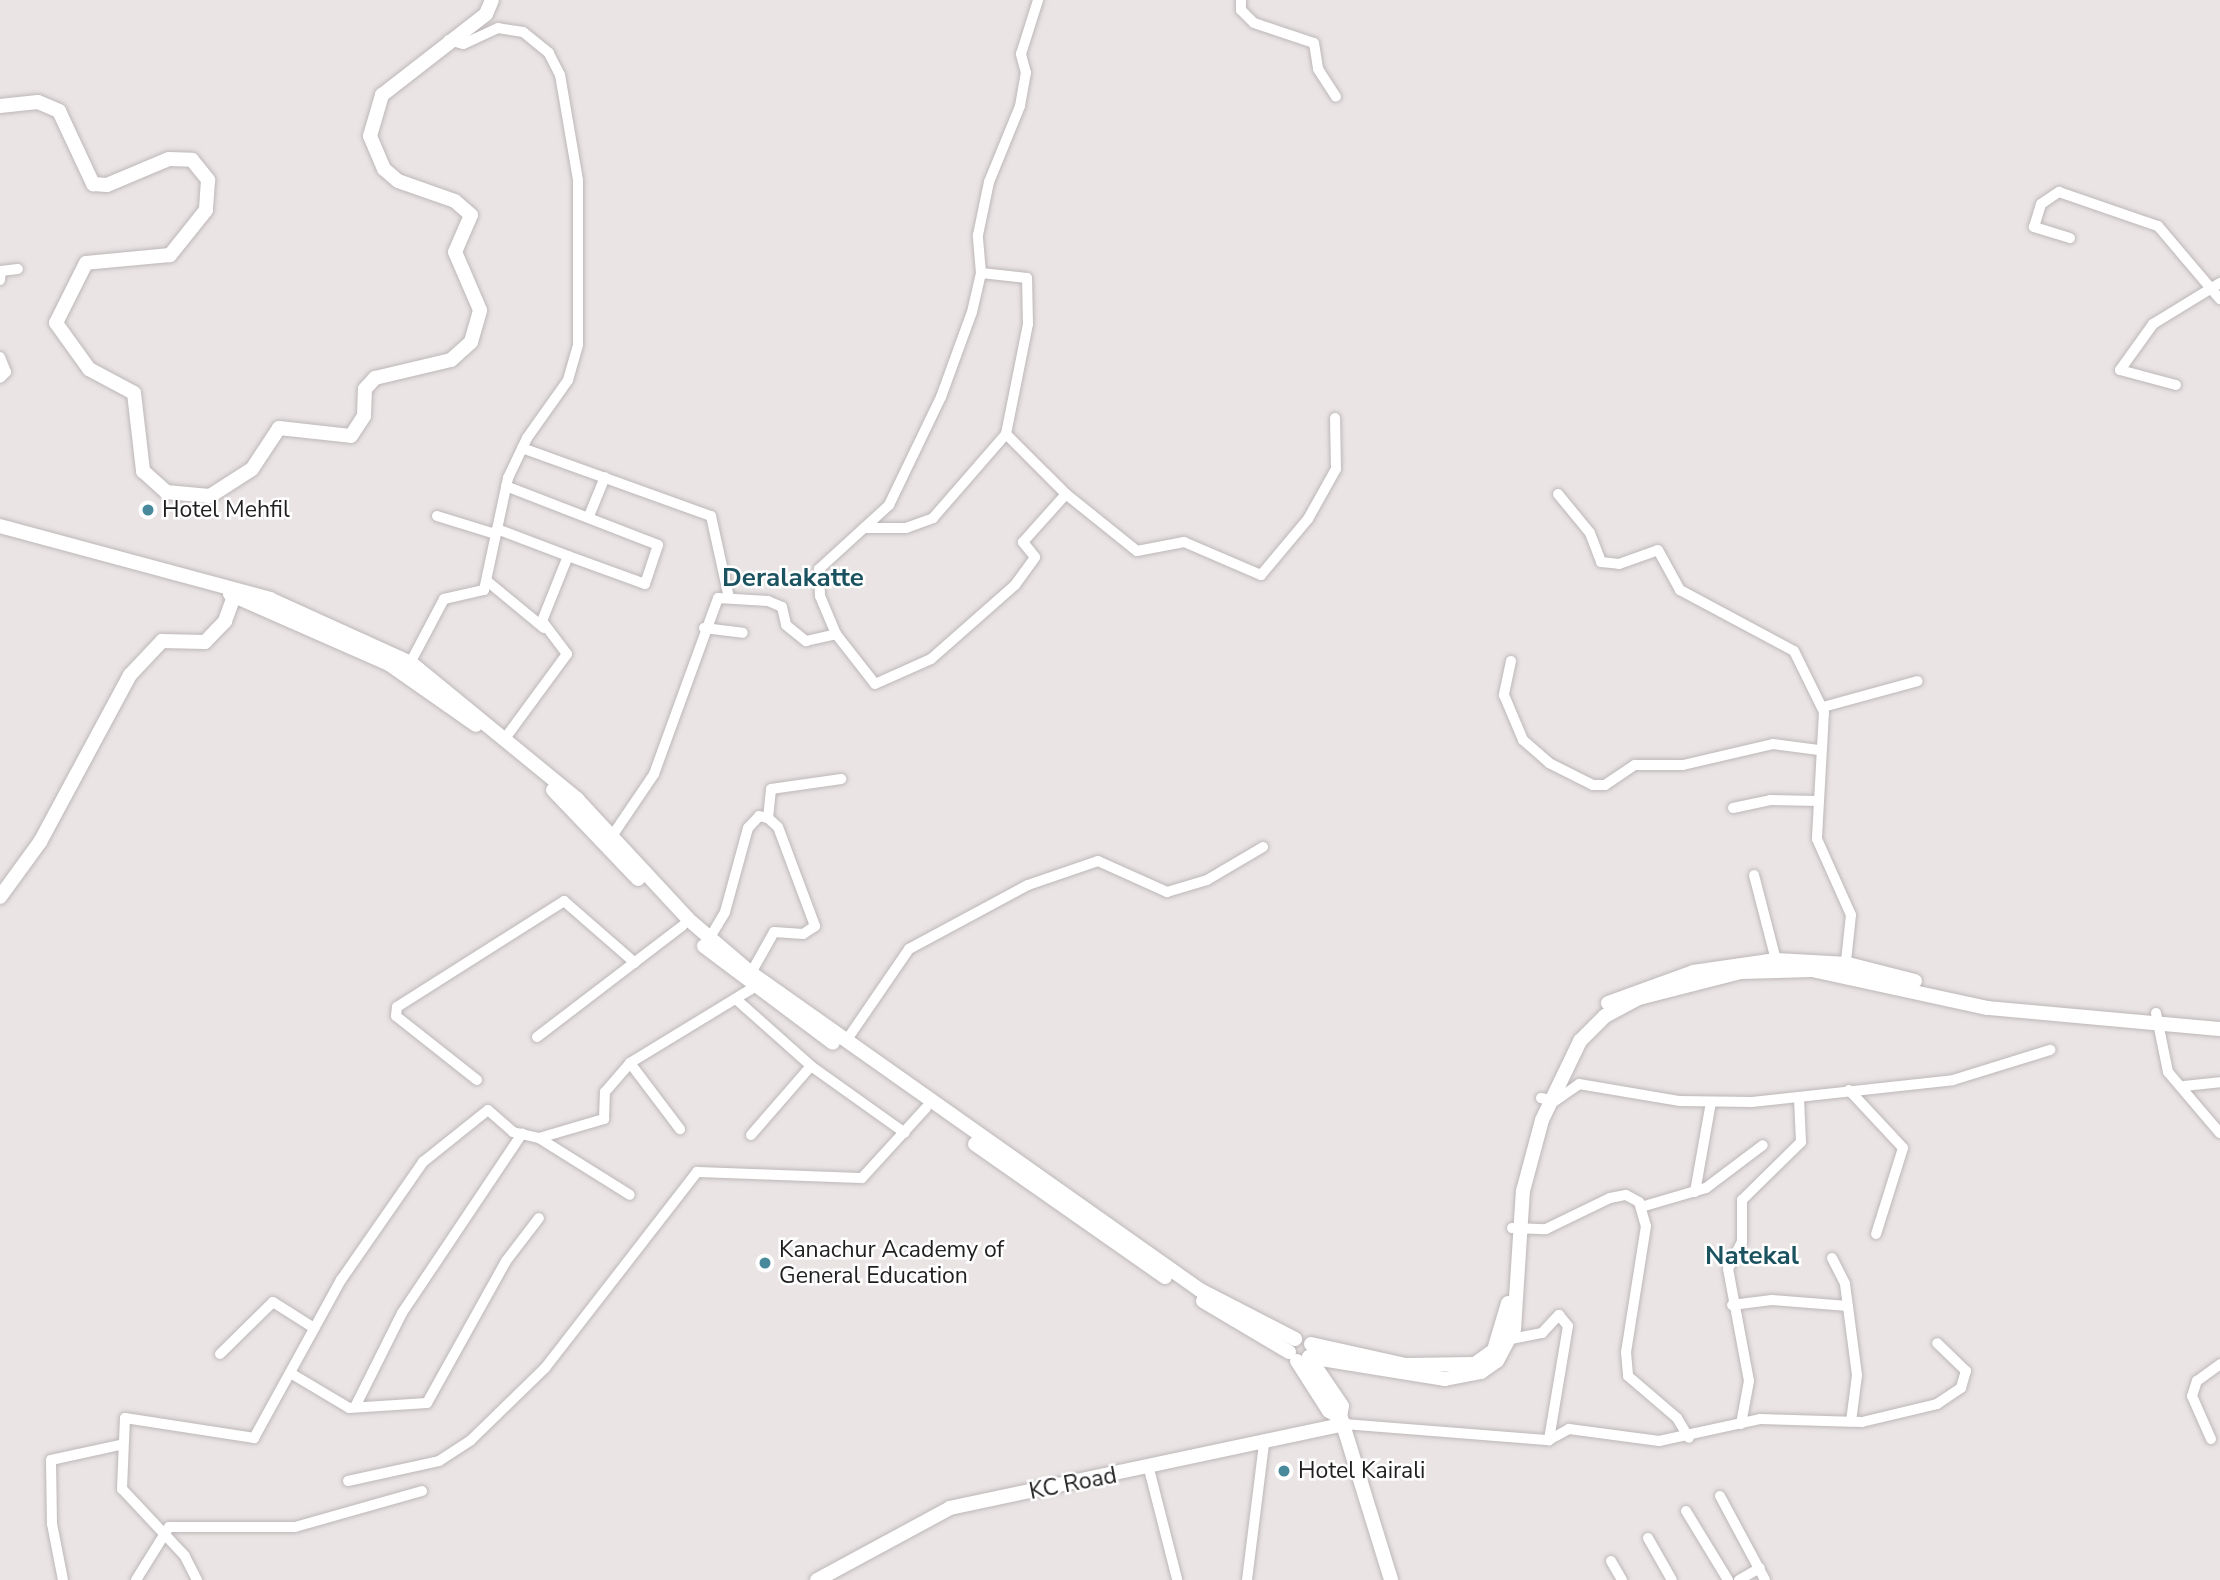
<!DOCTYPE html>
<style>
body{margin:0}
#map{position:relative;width:2220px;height:1580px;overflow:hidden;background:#eae4e5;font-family:"Nunito Sans",sans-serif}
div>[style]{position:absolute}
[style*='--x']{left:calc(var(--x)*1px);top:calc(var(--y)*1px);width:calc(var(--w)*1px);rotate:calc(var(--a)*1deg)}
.roads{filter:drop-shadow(0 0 2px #bdb7b8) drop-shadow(0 0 2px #bdb7b8)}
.minor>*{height:10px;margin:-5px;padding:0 5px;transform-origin:5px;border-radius:5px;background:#fff}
.major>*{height:14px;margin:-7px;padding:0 7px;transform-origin:7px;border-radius:7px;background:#fff}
.dots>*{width:19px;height:19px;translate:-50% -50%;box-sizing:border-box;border:4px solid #fff;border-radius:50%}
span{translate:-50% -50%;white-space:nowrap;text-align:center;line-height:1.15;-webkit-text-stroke:5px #fff;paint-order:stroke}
.poi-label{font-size:23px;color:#201e1e}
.left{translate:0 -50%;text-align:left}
.street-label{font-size:23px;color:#201e1e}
.quarter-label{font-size:26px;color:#1b525f;font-weight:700}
</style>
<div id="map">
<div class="roads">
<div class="minor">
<i style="--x:1241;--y:0;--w:10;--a:90"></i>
<i style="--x:1241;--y:10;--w:18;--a:45"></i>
<i style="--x:1254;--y:23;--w:63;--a:18.4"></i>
<i style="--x:1314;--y:43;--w:26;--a:81"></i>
<i style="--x:1318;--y:69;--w:33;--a:57"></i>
<i style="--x:2070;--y:238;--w:38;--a:-163"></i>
<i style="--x:2034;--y:227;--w:24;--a:-73"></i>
<i style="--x:2041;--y:204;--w:22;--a:-34"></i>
<i style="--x:2059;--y:192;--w:105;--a:19"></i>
<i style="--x:2158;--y:226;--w:96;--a:49.7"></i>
<i style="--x:0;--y:280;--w:9;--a:-84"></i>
<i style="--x:1;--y:271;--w:17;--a:-7"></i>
<i style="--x:0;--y:357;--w:16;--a:68"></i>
<i style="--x:6;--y:372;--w:8;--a:135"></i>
<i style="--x:2176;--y:385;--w:58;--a:-165"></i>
<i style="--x:2120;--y:370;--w:57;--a:-54.3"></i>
<i style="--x:2153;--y:324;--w:79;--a:-31.5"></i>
<i style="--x:1006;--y:434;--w:85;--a:45"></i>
<i style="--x:1066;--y:494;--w:91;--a:38.8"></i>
<i style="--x:1137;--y:551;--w:48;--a:-10.8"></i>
<i style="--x:1184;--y:542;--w:84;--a:23.2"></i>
<i style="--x:1261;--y:575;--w:73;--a:-50"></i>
<i style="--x:1308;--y:519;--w:57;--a:-60.8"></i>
<i style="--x:1336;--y:469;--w:51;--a:-91.1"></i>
<i style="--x:522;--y:448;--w:201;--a:19.8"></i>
<i style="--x:711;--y:516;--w:84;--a:77.6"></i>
<i style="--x:1558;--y:494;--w:50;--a:50.6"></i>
<i style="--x:1590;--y:533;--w:31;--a:69"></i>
<i style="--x:1601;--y:562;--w:18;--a:6"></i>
<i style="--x:1619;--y:564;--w:41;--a:-19.7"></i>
<i style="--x:1658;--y:550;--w:46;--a:61.2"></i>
<i style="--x:1680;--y:590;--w:129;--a:28.2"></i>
<i style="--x:1794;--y:651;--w:68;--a:63.8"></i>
<i style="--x:1824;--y:712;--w:127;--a:93.2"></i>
<i style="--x:1817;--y:839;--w:83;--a:65.9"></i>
<i style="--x:1851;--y:915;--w:55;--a:96.2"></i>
<i style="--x:437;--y:516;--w:61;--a:17.2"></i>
<i style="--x:589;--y:516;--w:42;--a:-67.7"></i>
<i style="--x:864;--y:528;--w:42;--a:0"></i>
<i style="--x:906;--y:528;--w:29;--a:-20"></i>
<i style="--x:933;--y:518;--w:111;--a:-49"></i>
<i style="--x:1006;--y:434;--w:112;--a:-78.7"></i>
<i style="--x:1028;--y:324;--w:46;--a:-91.2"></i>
<i style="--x:1027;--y:278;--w:46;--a:-173.8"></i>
<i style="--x:497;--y:529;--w:76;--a:20.8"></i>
<i style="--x:487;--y:581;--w:74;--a:39.5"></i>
<i style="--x:704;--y:628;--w:39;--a:7"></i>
<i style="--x:836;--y:634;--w:63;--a:52"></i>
<i style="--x:875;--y:684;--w:61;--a:-24.1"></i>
<i style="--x:931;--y:659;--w:112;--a:-41.4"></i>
<i style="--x:1015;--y:585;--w:34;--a:-54"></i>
<i style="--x:1035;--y:557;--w:19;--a:-129"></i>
<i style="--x:1023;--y:542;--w:64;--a:-48.1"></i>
<i style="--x:1511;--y:661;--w:35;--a:102"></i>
<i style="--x:1504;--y:695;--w:49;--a:67.1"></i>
<i style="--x:1523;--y:740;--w:35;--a:41"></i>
<i style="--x:1549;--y:763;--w:49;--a:26.6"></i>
<i style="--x:1593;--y:785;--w:12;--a:0"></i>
<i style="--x:1605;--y:785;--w:36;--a:-34"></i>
<i style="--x:1635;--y:765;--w:48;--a:0"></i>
<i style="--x:1683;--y:765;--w:92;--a:-13.1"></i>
<i style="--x:1773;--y:744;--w:46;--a:7.4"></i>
<i style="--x:408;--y:667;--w:77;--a:-62.1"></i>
<i style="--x:444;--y:599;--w:41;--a:-12.7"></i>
<i style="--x:484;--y:590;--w:115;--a:-77.9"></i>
<i style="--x:508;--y:478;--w:44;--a:-64.6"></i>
<i style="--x:527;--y:438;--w:71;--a:-54.7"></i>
<i style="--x:568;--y:380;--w:37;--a:-74"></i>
<i style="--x:578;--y:344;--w:164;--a:-90"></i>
<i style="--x:578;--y:180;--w:107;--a:-99.7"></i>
<i style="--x:560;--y:75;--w:25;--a:-117"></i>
<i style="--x:549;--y:53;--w:33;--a:-141"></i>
<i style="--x:523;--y:32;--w:25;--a:-171"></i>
<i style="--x:498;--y:28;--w:38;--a:155"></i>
<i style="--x:463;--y:44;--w:15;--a:-164"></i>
<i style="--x:1824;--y:712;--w:5;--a:-101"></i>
<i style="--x:1823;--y:707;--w:98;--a:-15.3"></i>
<i style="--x:506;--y:737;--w:103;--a:-53.7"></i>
<i style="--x:567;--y:654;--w:41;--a:-127.1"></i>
<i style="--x:542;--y:621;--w:70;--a:-68.2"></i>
<i style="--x:568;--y:556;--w:82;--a:20"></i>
<i style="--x:645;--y:584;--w:41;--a:-71.6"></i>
<i style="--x:658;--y:545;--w:163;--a:-158.8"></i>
<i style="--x:1733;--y:808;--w:38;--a:-12"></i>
<i style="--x:1770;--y:800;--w:48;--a:1.2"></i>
<i style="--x:768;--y:818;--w:29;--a:-84"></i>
<i style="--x:771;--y:789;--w:71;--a:-8.1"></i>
<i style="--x:608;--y:842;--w:82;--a:-55.9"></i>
<i style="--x:654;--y:774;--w:187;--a:-70"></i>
<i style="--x:718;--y:598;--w:50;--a:3.4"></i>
<i style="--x:768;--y:601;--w:15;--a:23"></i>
<i style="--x:782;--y:607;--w:18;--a:77"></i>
<i style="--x:786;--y:625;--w:26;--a:39"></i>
<i style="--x:806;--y:641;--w:31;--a:-13"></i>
<i style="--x:836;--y:634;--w:41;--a:-112.8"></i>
<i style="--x:820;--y:596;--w:27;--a:-92"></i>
<i style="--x:819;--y:569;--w:95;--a:-42.4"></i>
<i style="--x:889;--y:505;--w:120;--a:-64.3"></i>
<i style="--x:941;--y:397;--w:90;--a:-70"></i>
<i style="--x:972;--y:312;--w:40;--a:-77"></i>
<i style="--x:981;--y:273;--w:38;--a:-95"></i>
<i style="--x:978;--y:235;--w:54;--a:-78.3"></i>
<i style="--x:989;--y:182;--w:82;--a:-67.8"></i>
<i style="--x:1020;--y:106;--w:34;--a:-80"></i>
<i style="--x:1026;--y:73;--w:20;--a:-105"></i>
<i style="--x:1021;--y:54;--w:57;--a:-72.5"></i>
<i style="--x:1754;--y:875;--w:88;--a:75.5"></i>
<i style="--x:709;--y:939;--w:31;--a:-59"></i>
<i style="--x:725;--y:912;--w:87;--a:-74.7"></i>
<i style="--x:748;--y:828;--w:16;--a:-47"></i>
<i style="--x:759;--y:816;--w:9;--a:13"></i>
<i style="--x:768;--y:818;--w:13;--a:42"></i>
<i style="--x:778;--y:827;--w:106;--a:69.5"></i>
<i style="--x:815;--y:926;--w:14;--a:146"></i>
<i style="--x:803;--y:934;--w:29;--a:-176"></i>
<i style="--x:774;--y:932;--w:47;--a:119.3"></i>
<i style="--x:737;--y:1000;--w:99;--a:41.7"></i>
<i style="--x:2156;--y:1013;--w:60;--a:78.5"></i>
<i style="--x:2168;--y:1072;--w:80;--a:49.6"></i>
<i style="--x:537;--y:1037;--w:183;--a:-37.4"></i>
<i style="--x:846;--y:1041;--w:112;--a:-55.6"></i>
<i style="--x:909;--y:949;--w:135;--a:-28.3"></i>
<i style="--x:1028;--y:885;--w:74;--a:-18.9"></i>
<i style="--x:1098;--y:861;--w:76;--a:24.2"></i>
<i style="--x:1167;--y:892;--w:42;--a:-16.7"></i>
<i style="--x:1207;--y:880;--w:65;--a:-30.5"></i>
<i style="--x:630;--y:1063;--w:83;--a:52.9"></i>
<i style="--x:477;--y:1080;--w:103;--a:-141.7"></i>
<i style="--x:396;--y:1016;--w:9;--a:-84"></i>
<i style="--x:397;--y:1007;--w:198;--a:-32.4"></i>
<i style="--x:564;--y:901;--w:94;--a:41.1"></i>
<i style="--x:2184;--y:1086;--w:36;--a:-6"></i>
<i style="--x:1849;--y:1090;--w:79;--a:47"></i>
<i style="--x:1903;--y:1148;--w:90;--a:107.4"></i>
<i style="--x:1541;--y:1098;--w:14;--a:12"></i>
<i style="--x:1555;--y:1101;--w:29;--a:-35"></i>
<i style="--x:1579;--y:1084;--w:101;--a:9.6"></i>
<i style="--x:1679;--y:1101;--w:73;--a:0.8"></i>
<i style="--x:1752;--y:1102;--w:202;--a:-6.2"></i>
<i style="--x:1953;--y:1080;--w:102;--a:-17.2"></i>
<i style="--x:751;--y:1135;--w:91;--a:-49"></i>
<i style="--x:811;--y:1066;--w:115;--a:35.5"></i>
<i style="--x:539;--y:1138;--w:107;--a:32.1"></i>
<i style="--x:1695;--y:1192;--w:91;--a:-79.9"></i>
<i style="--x:1641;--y:1207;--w:68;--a:-16.3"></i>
<i style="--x:1706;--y:1188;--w:71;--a:-37"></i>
<i style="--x:1512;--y:1228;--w:34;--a:2"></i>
<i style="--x:1546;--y:1229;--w:71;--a:-25.8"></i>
<i style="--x:1610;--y:1198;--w:16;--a:-11"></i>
<i style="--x:1626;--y:1195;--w:15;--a:28"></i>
<i style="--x:1639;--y:1202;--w:25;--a:74"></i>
<i style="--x:1646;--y:1226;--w:128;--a:99"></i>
<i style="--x:1626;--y:1352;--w:24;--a:85"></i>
<i style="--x:1628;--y:1376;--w:65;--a:40.6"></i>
<i style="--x:1677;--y:1418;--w:23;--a:59"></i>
<i style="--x:1832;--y:1258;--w:29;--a:63"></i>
<i style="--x:1845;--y:1284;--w:92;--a:82.5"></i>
<i style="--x:1857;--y:1375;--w:47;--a:97.3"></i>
<i style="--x:1732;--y:1305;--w:40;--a:-7.1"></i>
<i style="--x:1772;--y:1300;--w:76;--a:4.5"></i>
<i style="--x:1511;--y:1339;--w:32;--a:-11"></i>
<i style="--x:1542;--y:1333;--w:25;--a:-47"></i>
<i style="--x:1559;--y:1315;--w:14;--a:51"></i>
<i style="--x:1568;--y:1326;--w:116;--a:99.5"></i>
<i style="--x:220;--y:1354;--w:74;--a:-44.5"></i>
<i style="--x:273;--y:1302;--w:49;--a:32.4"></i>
<i style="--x:292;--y:1374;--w:66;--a:30.8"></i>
<i style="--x:349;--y:1408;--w:78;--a:-3.7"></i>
<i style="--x:427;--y:1403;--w:162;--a:-60.9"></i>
<i style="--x:506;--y:1261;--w:54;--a:-52.5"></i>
<i style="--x:355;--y:1407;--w:105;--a:-63.4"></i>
<i style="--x:402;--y:1313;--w:216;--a:-56.2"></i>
<i style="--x:1344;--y:1424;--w:206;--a:4.5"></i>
<i style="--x:1549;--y:1440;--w:23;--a:-29"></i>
<i style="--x:1569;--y:1429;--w:91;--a:7.6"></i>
<i style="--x:1659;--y:1441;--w:103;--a:-12.3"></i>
<i style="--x:1760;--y:1419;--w:102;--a:1.7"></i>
<i style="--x:1862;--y:1422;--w:77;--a:-13.5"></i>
<i style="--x:1937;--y:1404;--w:29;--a:-34"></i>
<i style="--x:1961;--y:1388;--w:18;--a:-74"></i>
<i style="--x:1966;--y:1371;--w:40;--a:-136"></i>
<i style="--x:1741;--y:1424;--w:44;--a:-79.5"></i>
<i style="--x:1749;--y:1381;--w:114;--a:-100.6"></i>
<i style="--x:1728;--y:1269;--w:30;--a:-63"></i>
<i style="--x:1742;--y:1242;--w:42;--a:-90"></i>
<i style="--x:1742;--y:1200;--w:83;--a:-44.5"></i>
<i style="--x:1801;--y:1142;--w:44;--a:-92.6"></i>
<i style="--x:2211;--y:1439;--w:47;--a:-113.8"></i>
<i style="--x:2192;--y:1396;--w:16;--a:-72"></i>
<i style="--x:2197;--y:1381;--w:29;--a:-36"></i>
<i style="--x:1149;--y:1469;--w:114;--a:75.7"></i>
<i style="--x:348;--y:1481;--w:93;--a:-12.4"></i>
<i style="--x:439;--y:1461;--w:38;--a:-33"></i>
<i style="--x:471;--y:1440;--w:103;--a:-44.2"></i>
<i style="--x:545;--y:1368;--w:248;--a:-52.2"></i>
<i style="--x:697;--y:1172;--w:165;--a:2.1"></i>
<i style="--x:862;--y:1178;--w:95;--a:-47.6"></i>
<i style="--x:1720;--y:1496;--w:95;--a:61.8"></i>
<i style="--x:1686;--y:1511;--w:81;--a:58.7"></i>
<i style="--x:1648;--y:1538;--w:48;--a:60.3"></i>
<i style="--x:1611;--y:1561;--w:22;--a:60"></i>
<i style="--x:63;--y:1580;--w:57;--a:-101.1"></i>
<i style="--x:52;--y:1524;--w:64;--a:-90.9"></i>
<i style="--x:51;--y:1460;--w:71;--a:-12.3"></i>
<i style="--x:136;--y:1580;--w:62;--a:-58.1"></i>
<i style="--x:169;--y:1527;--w:126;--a:0"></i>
<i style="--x:295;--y:1527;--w:132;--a:-15.8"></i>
<i style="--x:197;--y:1580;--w:27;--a:-117"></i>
<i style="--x:185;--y:1556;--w:92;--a:-133.2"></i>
<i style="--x:122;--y:1489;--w:71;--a:-87.6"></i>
<i style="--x:125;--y:1418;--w:131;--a:8.8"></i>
<i style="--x:254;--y:1438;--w:180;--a:-61.2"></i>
<i style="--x:341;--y:1280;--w:144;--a:-55.2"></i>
<i style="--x:423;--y:1162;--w:83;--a:-38.7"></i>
<i style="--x:488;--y:1110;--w:33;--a:41"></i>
<i style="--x:513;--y:1132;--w:27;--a:13"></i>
<i style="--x:539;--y:1138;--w:68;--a:-16.3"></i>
<i style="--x:604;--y:1119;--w:27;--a:-88"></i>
<i style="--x:605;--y:1092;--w:38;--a:-49"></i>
<i style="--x:630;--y:1063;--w:144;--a:-31.4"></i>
<i style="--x:1247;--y:1580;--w:138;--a:-82.9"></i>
<i style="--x:1739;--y:1580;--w:24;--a:-30"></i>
</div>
<div class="major">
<i style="--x:0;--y:106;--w:38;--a:-6"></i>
<i style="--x:38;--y:102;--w:23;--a:23"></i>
<i style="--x:59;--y:111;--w:81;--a:65"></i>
<i style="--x:93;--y:184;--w:14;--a:4"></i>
<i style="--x:107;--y:185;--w:67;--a:-22.8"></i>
<i style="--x:169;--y:159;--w:23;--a:2"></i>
<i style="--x:192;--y:160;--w:26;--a:51"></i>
<i style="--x:208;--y:180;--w:30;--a:94"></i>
<i style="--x:206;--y:210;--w:58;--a:128.7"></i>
<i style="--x:170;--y:255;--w:84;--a:174.6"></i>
<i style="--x:86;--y:263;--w:67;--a:116.6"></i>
<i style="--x:56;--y:323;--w:57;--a:54.3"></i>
<i style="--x:89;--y:369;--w:51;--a:28.1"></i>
<i style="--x:134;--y:393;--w:79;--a:83.4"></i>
<i style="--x:143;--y:471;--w:31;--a:42"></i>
<i style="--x:166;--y:492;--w:44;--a:5.2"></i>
<i style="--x:210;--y:496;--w:50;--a:-32.7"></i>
<i style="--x:252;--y:469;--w:49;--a:-56.6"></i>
<i style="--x:279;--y:428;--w:72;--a:6.3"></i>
<i style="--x:351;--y:436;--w:24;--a:-57"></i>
<i style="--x:364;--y:416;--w:27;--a:-88"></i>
<i style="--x:365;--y:389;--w:15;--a:-48"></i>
<i style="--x:375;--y:378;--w:78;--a:-13.3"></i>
<i style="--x:451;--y:360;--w:27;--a:-42"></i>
<i style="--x:471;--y:342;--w:33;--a:-74"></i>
<i style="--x:480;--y:310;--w:63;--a:-113.3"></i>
<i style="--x:455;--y:252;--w:40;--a:-66.6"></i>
<i style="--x:471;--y:215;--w:21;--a:-139"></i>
<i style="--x:455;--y:201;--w:60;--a:-160.7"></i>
<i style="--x:398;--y:181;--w:18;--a:-139"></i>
<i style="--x:384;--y:169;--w:36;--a:-113"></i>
<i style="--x:370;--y:136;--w:43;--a:-73.7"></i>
<i style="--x:382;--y:95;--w:132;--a:-37.9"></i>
<i style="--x:486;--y:14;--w:15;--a:-67"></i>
<i style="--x:0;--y:526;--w:280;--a:15.1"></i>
<i style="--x:270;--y:599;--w:155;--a:24.4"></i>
<i style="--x:411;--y:663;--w:215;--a:39.3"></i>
<i style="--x:577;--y:799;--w:163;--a:47.2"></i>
<i style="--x:688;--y:919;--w:83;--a:40.6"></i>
<i style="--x:751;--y:973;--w:550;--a:35.22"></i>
<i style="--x:1200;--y:1290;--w:107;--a:27.3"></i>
<i style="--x:230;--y:594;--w:174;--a:23.8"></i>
<i style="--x:389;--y:664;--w:106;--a:35"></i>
<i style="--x:553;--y:790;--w:123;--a:46.3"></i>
<i style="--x:0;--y:897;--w:68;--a:-54"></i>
<i style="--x:40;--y:842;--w:190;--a:-61.7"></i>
<i style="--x:130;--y:675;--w:47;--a:-46.7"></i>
<i style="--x:162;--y:641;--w:43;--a:1.3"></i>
<i style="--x:205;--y:642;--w:29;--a:-46"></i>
<i style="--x:225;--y:621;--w:33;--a:-70"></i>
<i style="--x:704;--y:946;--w:161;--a:36.9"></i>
<i style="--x:1608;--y:1003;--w:90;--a:-20"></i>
<i style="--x:1693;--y:972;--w:84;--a:-8.2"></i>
<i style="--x:1776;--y:960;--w:72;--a:3.2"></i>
<i style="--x:1848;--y:964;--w:69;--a:14.2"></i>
<i style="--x:975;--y:1144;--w:232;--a:35"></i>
<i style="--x:1203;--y:1301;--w:100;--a:30.7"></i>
<i style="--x:1311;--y:1344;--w:97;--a:12.5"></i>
<i style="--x:1406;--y:1365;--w:69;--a:-0.8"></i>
<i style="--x:1475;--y:1364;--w:24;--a:-36"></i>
<i style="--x:1494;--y:1350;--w:49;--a:-73.4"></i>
<i style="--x:1309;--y:1357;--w:138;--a:9.2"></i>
<i style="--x:1445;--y:1379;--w:37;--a:-11"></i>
<i style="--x:1481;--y:1372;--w:19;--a:-35"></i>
<i style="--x:1497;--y:1361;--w:36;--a:-62"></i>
<i style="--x:1514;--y:1329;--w:138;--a:-86.3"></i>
<i style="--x:1523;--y:1191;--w:73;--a:-75"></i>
<i style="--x:1542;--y:1120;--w:88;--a:-64.3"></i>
<i style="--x:1580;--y:1041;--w:35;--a:-45"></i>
<i style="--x:1605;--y:1016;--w:38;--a:-28"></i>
<i style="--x:1639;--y:998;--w:105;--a:-14.3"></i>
<i style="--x:1741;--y:972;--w:71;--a:-1.6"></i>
<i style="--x:1812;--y:970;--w:180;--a:12.2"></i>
<i style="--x:1988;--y:1008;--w:233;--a:5.2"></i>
<i style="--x:1297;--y:1361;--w:59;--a:57.4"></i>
<i style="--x:1329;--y:1411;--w:13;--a:29"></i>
<i style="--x:1340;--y:1417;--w:11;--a:-80"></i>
<i style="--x:1342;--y:1406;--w:59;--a:-124"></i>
<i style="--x:1341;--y:1418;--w:170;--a:72.8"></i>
<i style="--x:817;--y:1580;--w:151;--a:-28.4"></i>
<i style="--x:950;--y:1508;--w:403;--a:-12"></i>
</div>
</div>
<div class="dots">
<i style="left:148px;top:510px;background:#488a9b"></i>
<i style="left:765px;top:1263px;background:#488a9b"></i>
<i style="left:1284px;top:1471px;background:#488a9b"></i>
</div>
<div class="poi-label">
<span class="left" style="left:162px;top:510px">Hotel Mehfil</span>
<span class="left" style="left:779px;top:1263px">Kanachur Academy of<br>General Education</span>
<span class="left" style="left:1298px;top:1471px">Hotel Kairali</span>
</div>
<div class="street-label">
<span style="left:1073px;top:1484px;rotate:-11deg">KC Road</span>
</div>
<div class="quarter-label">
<span style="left:793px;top:578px">Deralakatte</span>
<span style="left:1752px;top:1256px">Natekal</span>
</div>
</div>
